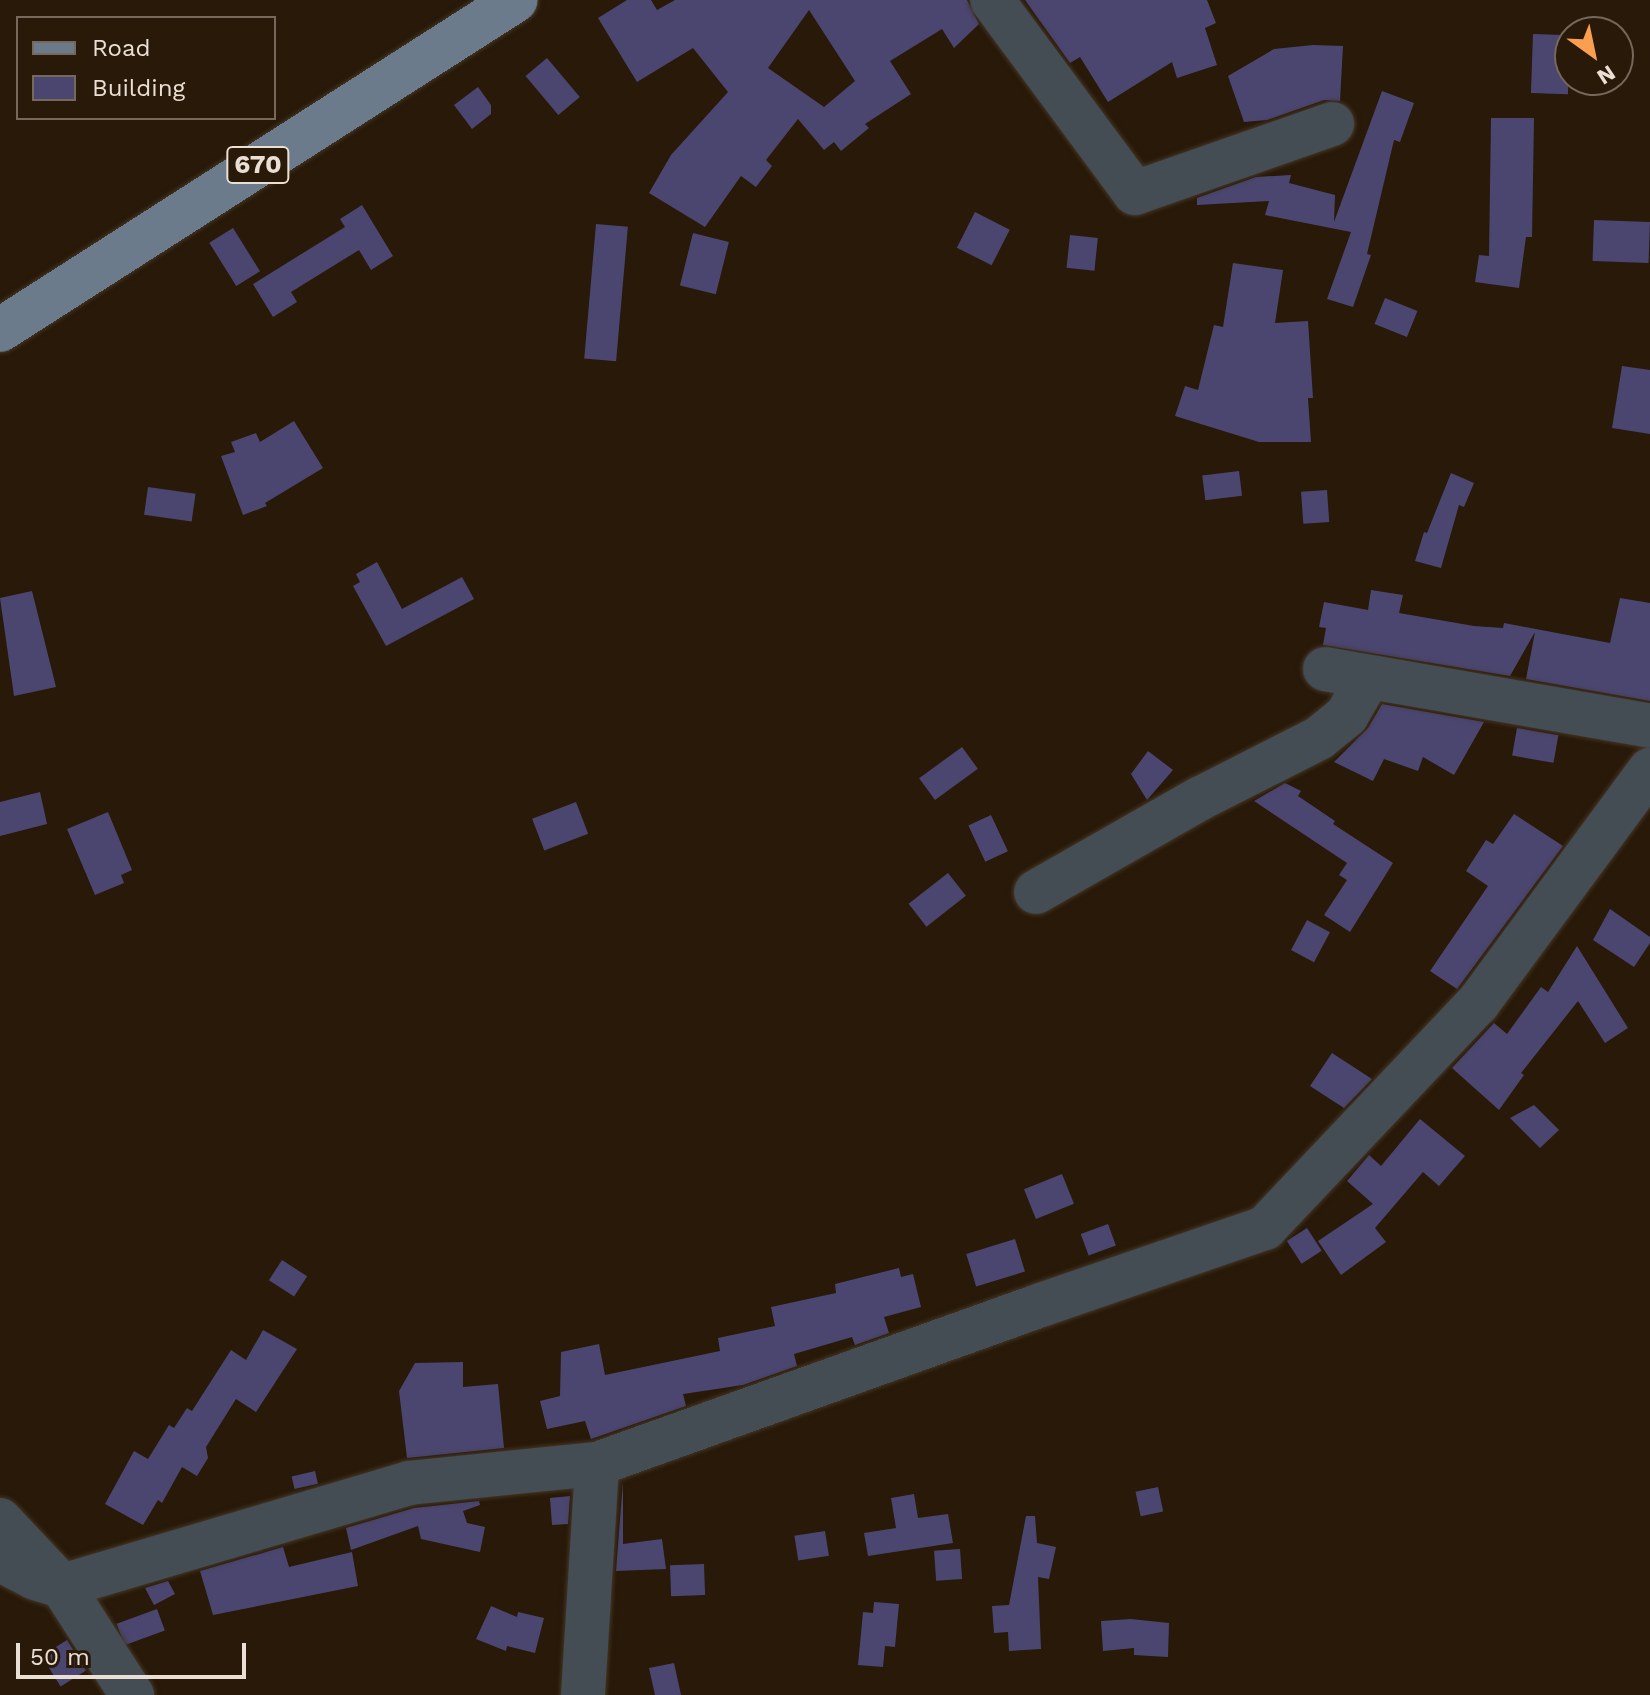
<!DOCTYPE html>
<style>
body{margin:0}
#map{position:relative;width:1650px;height:1695px;overflow:hidden;background:#281908;font-family:"Work Sans",sans-serif}
div>[style]{position:absolute}
[style*='--x']{left:calc(var(--x)*1px);top:calc(var(--y)*1px);width:calc(var(--w)*1px);rotate:calc(var(--a)*1deg)}
.building>*{inset:0;background:#4b4670;transform-origin:0 0}
.roads{filter:drop-shadow(0 0 2px #433525) drop-shadow(0 0 2px #433525)}
.minor>*{height:44px;margin:-22px;padding:0 22px;transform-origin:22px;border-radius:22px;background:#444c54}
.major>*{height:44px;margin:-22px;padding:0 22px;transform-origin:22px;border-radius:22px;background:#6b7b8b}
span{translate:-50% -50%;white-space:nowrap;text-align:center;line-height:1.15;-webkit-text-stroke:7px #281908;paint-order:stroke}
.shield-label span{padding:2px 6px;background:#281908;border:2px solid;border-radius:6px;-webkit-text-stroke-width:0}
.shield-label{font-size:26px;color:#eadfd4;font-weight:700}
.legend{position:absolute;left:16px;top:16px;width:260px;height:104px;box-sizing:border-box;background:#281908;border:2px solid #76685a;margin:0;padding:10px 14px;list-style:none;font-size:24px;color:#eadfd4}
.legend li{display:flex;align-items:center;gap:16px;height:40px}
.legend b{width:40px;border:2px solid #76685a}
.north{position:absolute;left:1554px;top:16px;width:80px;height:80px;box-sizing:border-box;background:#281908;border:2px solid #76685a;border-radius:50%;rotate:147deg;font-size:22px;font-weight:700;line-height:32px;text-align:center;color:#eadfd4}
.north::after{content:'';display:block;margin:auto;width:28px;height:36px;background:#fa9f4f;clip-path:polygon(50% 0,100% 100%,50% 72%,0 100%)}
.scale{position:absolute;left:16px;top:1643px;width:230px;height:36px;box-sizing:border-box;border:4px solid #eadfd4;border-top:0;padding-left:10px;font-size:24px;line-height:28px;white-space:nowrap;color:#eadfd4;-webkit-text-stroke:6px #281908;paint-order:stroke}
</style>
<div id="map">
<div class="building">
<i style="clip-path:polygon(evenodd,627px 0,651px 0,657px 10px,675px 0,967px 0,979px 24px,954px 48px,942px 29px,890px 61px,911px 94px,865px 124px,869px 128px,841px 151px,834px 142px,824px 150px,798px 119px,766px 160px,772px 166px,756px 187px,741px 176px,705px 227px,649px 193px,671px 155px,728px 92px,693px 48px,637px 82px,598px 18px,627px 0,809px 10px,855px 81px,824px 107px,768px 68px,809px 10px)"></i>
<i style="clip-path:polygon(1025px 0,1207px 0,1216px 23px,1205px 28px,1217px 65px,1177px 78px,1172px 62px,1108px 102px,1080px 57px,1070px 63px)"></i>
<i style="left:1533px;top:34px;width:37px;height:59px;rotate:2deg"></i>
<i style="clip-path:polygon(1313px 45px,1343px 46px,1340px 101px,1324px 100px,1267px 120px,1244px 122px,1228px 76px,1274px 49px)"></i>
<i style="left:547px;top:58px;width:51px;height:28px;rotate:50deg"></i>
<i style="clip-path:polygon(478px 87px,491px 105px,491px 114px,472px 129px,454px 105px)"></i>
<i style="clip-path:polygon(1382px 91px,1414px 103px,1400px 142px,1394px 140px,1367px 254px,1371px 255px,1353px 307px,1327px 299px,1351px 232px,1265px 215px,1269px 201px,1197px 205px,1197px 198px,1256px 177px,1291px 175px,1289px 183px,1335px 195px,1334px 222px)"></i>
<i style="clip-path:polygon(1491px 118px,1534px 118px,1532px 237px,1526px 237px,1519px 288px,1475px 282px,1479px 255px,1489px 256px)"></i>
<i style="clip-path:polygon(362px 205px,393px 256px,371px 270px,359px 250px,291px 292px,297px 302px,273px 317px,253px 284px,345px 227px,340px 219px)"></i>
<i style="left:975px;top:212px;width:39px;height:40px;rotate:27deg"></i>
<i style="left:1594px;top:220px;width:56px;height:41px;rotate:2deg"></i>
<i style="left:596px;top:224px;width:32px;height:135px;rotate:5deg"></i>
<i style="left:233px;top:228px;width:51px;height:28px;rotate:58deg"></i>
<i style="left:693px;top:233px;width:37px;height:54px;rotate:14deg"></i>
<i style="left:1070px;top:235px;width:28px;height:33px;rotate:6deg"></i>
<i style="clip-path:polygon(1233px 263px,1283px 270px,1275px 323px,1308px 321px,1313px 398px,1308px 398px,1311px 442px,1259px 442px,1175px 416px,1185px 386px,1198px 390px,1214px 325px,1223px 327px)"></i>
<i style="left:1385px;top:298px;width:35px;height:28px;rotate:22deg"></i>
<i style="clip-path:polygon(1622px 366px,1650px 370px,1650px 434px,1612px 428px)"></i>
<i style="clip-path:polygon(294px 421px,323px 468px,265px 503px,267px 506px,243px 515px,221px 456px,235px 452px,231px 442px,256px 433px,260px 442px)"></i>
<i style="left:1239px;top:471px;width:25px;height:37px;rotate:83deg"></i>
<i style="clip-path:polygon(1451px 473px,1474px 483px,1464px 507px,1459px 505px,1441px 568px,1415px 561px,1424px 532px,1427px 533px)"></i>
<i style="left:148px;top:487px;width:48px;height:28px;rotate:8deg"></i>
<i style="left:1327px;top:490px;width:32px;height:26px;rotate:86deg"></i>
<i style="clip-path:polygon(377px 562px,402px 609px,462px 577px,474px 599px,386px 646px,353px 586px,360px 582px,356px 574px)"></i>
<i style="clip-path:polygon(1371px 590px,1403px 595px,1399px 613px,1474px 626px,1503px 628px,1504px 623px,1610px 643px,1620px 598px,1650px 603px,1650px 701px,1526px 679px,1535px 632px,1510px 676px,1323px 645px,1326px 628px,1319px 627px,1324px 602px,1368px 610px)"></i>
<i style="clip-path:polygon(32px 591px,56px 687px,14px 696px,0 598px)"></i>
<i style="clip-path:polygon(1382px 704px,1484px 722px,1454px 775px,1423px 757px,1418px 771px,1384px 759px,1373px 781px,1334px 762px,1368px 728px)"></i>
<i style="left:1517px;top:728px;width:42px;height:28px;rotate:10deg"></i>
<i style="left:962px;top:747px;width:27px;height:53px;rotate:54deg"></i>
<i style="clip-path:polygon(1148px 751px,1173px 770px,1147px 800px,1131px 774px)"></i>
<i style="clip-path:polygon(1285px 783px,1301px 791px,1298px 796px,1335px 821px,1333px 824px,1393px 863px,1350px 932px,1324px 915px,1347px 880px,1339px 875px,1347px 863px,1254px 801px)"></i>
<i style="clip-path:polygon(40px 792px,47px 824px,0 836px,0 802px)"></i>
<i style="left:576px;top:802px;width:34px;height:47px;rotate:69deg"></i>
<i style="clip-path:polygon(108px 812px,132px 870px,121px 875px,124px 883px,95px 895px,67px 829px)"></i>
<i style="clip-path:polygon(1514px 814px,1563px 846px,1457px 989px,1430px 971px,1488px 886px,1466px 871px,1486px 840px,1493px 844px)"></i>
<i style="left:991px;top:815px;width:40px;height:25px;rotate:65deg"></i>
<i style="left:948px;top:873px;width:29px;height:50px;rotate:52deg"></i>
<i style="clip-path:polygon(1610px 909px,1650px 937px,1650px 943px,1634px 967px,1593px 940px)"></i>
<i style="left:1307px;top:920px;width:26px;height:34px;rotate:28deg"></i>
<i style="clip-path:polygon(1577px 946px,1628px 1028px,1605px 1043px,1578px 1001px,1521px 1073px,1524px 1075px,1499px 1110px,1452px 1068px,1494px 1023px,1507px 1034px,1541px 987px,1548px 992px)"></i>
<i style="clip-path:polygon(1332px 1053px,1372px 1079px,1344px 1108px,1310px 1086px)"></i>
<i style="clip-path:polygon(1534px 1105px,1559px 1130px,1540px 1148px,1510px 1118px)"></i>
<i style="clip-path:polygon(1420px 1119px,1465px 1156px,1439px 1186px,1423px 1172px,1375px 1228px,1386px 1242px,1341px 1275px,1318px 1241px,1373px 1204px,1347px 1181px,1369px 1155px,1381px 1166px)"></i>
<i style="left:1062px;top:1174px;width:32px;height:41px;rotate:68deg"></i>
<i style="left:1108px;top:1224px;width:23px;height:29px;rotate:70deg"></i>
<i style="left:1307px;top:1228px;width:27px;height:24px;rotate:57deg"></i>
<i style="left:1015px;top:1239px;width:34px;height:51px;rotate:73deg"></i>
<i style="left:282px;top:1260px;width:30px;height:24px;rotate:33deg"></i>
<i style="clip-path:polygon(899px 1268px,901px 1277px,913px 1274px,921px 1307px,884px 1317px,889px 1333px,855px 1345px,852px 1337px,794px 1354px,797px 1366px,743px 1385px,683px 1394px,686px 1406px,591px 1439px,585px 1421px,547px 1429px,540px 1401px,560px 1396px,561px 1352px,599px 1344px,605px 1375px,720px 1351px,718px 1338px,775px 1326px,771px 1307px,836px 1293px,835px 1284px)"></i>
<i style="clip-path:polygon(263px 1330px,297px 1349px,256px 1412px,236px 1399px,206px 1447px,208px 1458px,197px 1476px,182px 1467px,162px 1503px,158px 1500px,143px 1525px,105px 1504px,134px 1451px,148px 1459px,169px 1425px,174px 1428px,187px 1408px,192px 1411px,231px 1350px,246px 1360px)"></i>
<i style="clip-path:polygon(463px 1362px,463px 1387px,498px 1384px,504px 1448px,407px 1458px,399px 1391px,415px 1363px)"></i>
<i style="left:315px;top:1471px;width:13px;height:24px;rotate:77deg"></i>
<i style="clip-path:polygon(623px 1481px,623px 1544px,662px 1539px,666px 1569px,616px 1571px)"></i>
<i style="left:1158px;top:1487px;width:25px;height:23px;rotate:78deg"></i>
<i style="clip-path:polygon(914px 1494px,918px 1518px,948px 1514px,953px 1543px,868px 1556px,864px 1533px,896px 1528px,891px 1498px)"></i>
<i style="clip-path:polygon(570px 1496px,568px 1524px,552px 1525px,550px 1498px)"></i>
<i style="clip-path:polygon(479px 1501px,480px 1505px,463px 1511px,467px 1523px,485px 1527px,480px 1552px,421px 1539px,418px 1526px,351px 1550px,346px 1528px,414px 1508px)"></i>
<i style="clip-path:polygon(1026px 1516px,1035px 1516px,1037px 1543px,1056px 1547px,1049px 1579px,1038px 1577px,1041px 1649px,1009px 1651px,1008px 1632px,994px 1633px,992px 1606px,1009px 1605px)"></i>
<i style="left:825px;top:1531px;width:25px;height:31px;rotate:81deg"></i>
<i style="clip-path:polygon(283px 1547px,289px 1567px,352px 1552px,358px 1586px,213px 1615px,200px 1571px)"></i>
<i style="left:960px;top:1549px;width:30px;height:26px;rotate:86deg"></i>
<i style="left:704px;top:1564px;width:31px;height:34px;rotate:88deg"></i>
<i style="clip-path:polygon(168px 1581px,175px 1594px,154px 1605px,145px 1588px)"></i>
<i style="clip-path:polygon(874px 1602px,899px 1604px,895px 1647px,885px 1646px,883px 1667px,858px 1665px,863px 1612px,873px 1613px)"></i>
<i style="clip-path:polygon(491px 1606px,517px 1617px,518px 1612px,544px 1618px,535px 1653px,507px 1646px,506px 1651px,476px 1639px)"></i>
<i style="left:157px;top:1609px;width:23px;height:43px;rotate:70deg"></i>
<i style="clip-path:polygon(1131px 1619px,1169px 1623px,1168px 1657px,1134px 1655px,1134px 1648px,1103px 1651px,1101px 1621px)"></i>
<i style="left:67px;top:1640px;width:36px;height:30px;rotate:58deg"></i>
<i style="clip-path:polygon(674px 1663px,681px 1695px,655px 1695px,649px 1668px)"></i>
</div>
<div class="roads">
<div class="minor">
<i style="--x:992;--y:0;--w:240;--a:53.5"></i>
<i style="--x:1135;--y:193;--w:209;--a:-19.3"></i>
<i style="--x:1325;--y:669;--w:330;--a:9.9"></i>
<i style="--x:1036;--y:892;--w:188;--a:-29.7"></i>
<i style="--x:1199;--y:799;--w:135;--a:-26.9"></i>
<i style="--x:1319;--y:738;--w:36;--a:-39"></i>
<i style="--x:1347;--y:715;--w:44;--a:-59.9"></i>
<i style="--x:0;--y:1520;--w:91;--a:46.8"></i>
<i style="--x:62;--y:1586;--w:130;--a:57.3"></i>
<i style="--x:0;--y:1560;--w:39;--a:27"></i>
<i style="--x:35;--y:1578;--w:28;--a:17"></i>
<i style="--x:62;--y:1586;--w:362;--a:-16.5"></i>
<i style="--x:409;--y:1483;--w:189;--a:-5.8"></i>
<i style="--x:597;--y:1464;--w:472;--a:-19.7"></i>
<i style="--x:1041;--y:1305;--w:237;--a:-19"></i>
<i style="--x:1265;--y:1228;--w:310;--a:-46.6"></i>
<i style="--x:1478;--y:1003;--w:290;--a:-53.6"></i>
<i style="--x:583;--y:1695;--w:231;--a:-86.5"></i>
</div>
<div class="major">
<i style="--x:0;--y:330;--w:612;--a:-32.6"></i>
</div>
</div>
<div class="shield-label">
<span style="left:258px;top:165px">670</span>
</div>
<ul class="legend">
<li><b style="height:10px;background:#6b7b8b"></b>Road</li>
<li><b style="height:22px;background:#4b4670"></b>Building</li>
</ul>
<div class="north">N</div>
<div class="scale">50 m</div>
</div>
